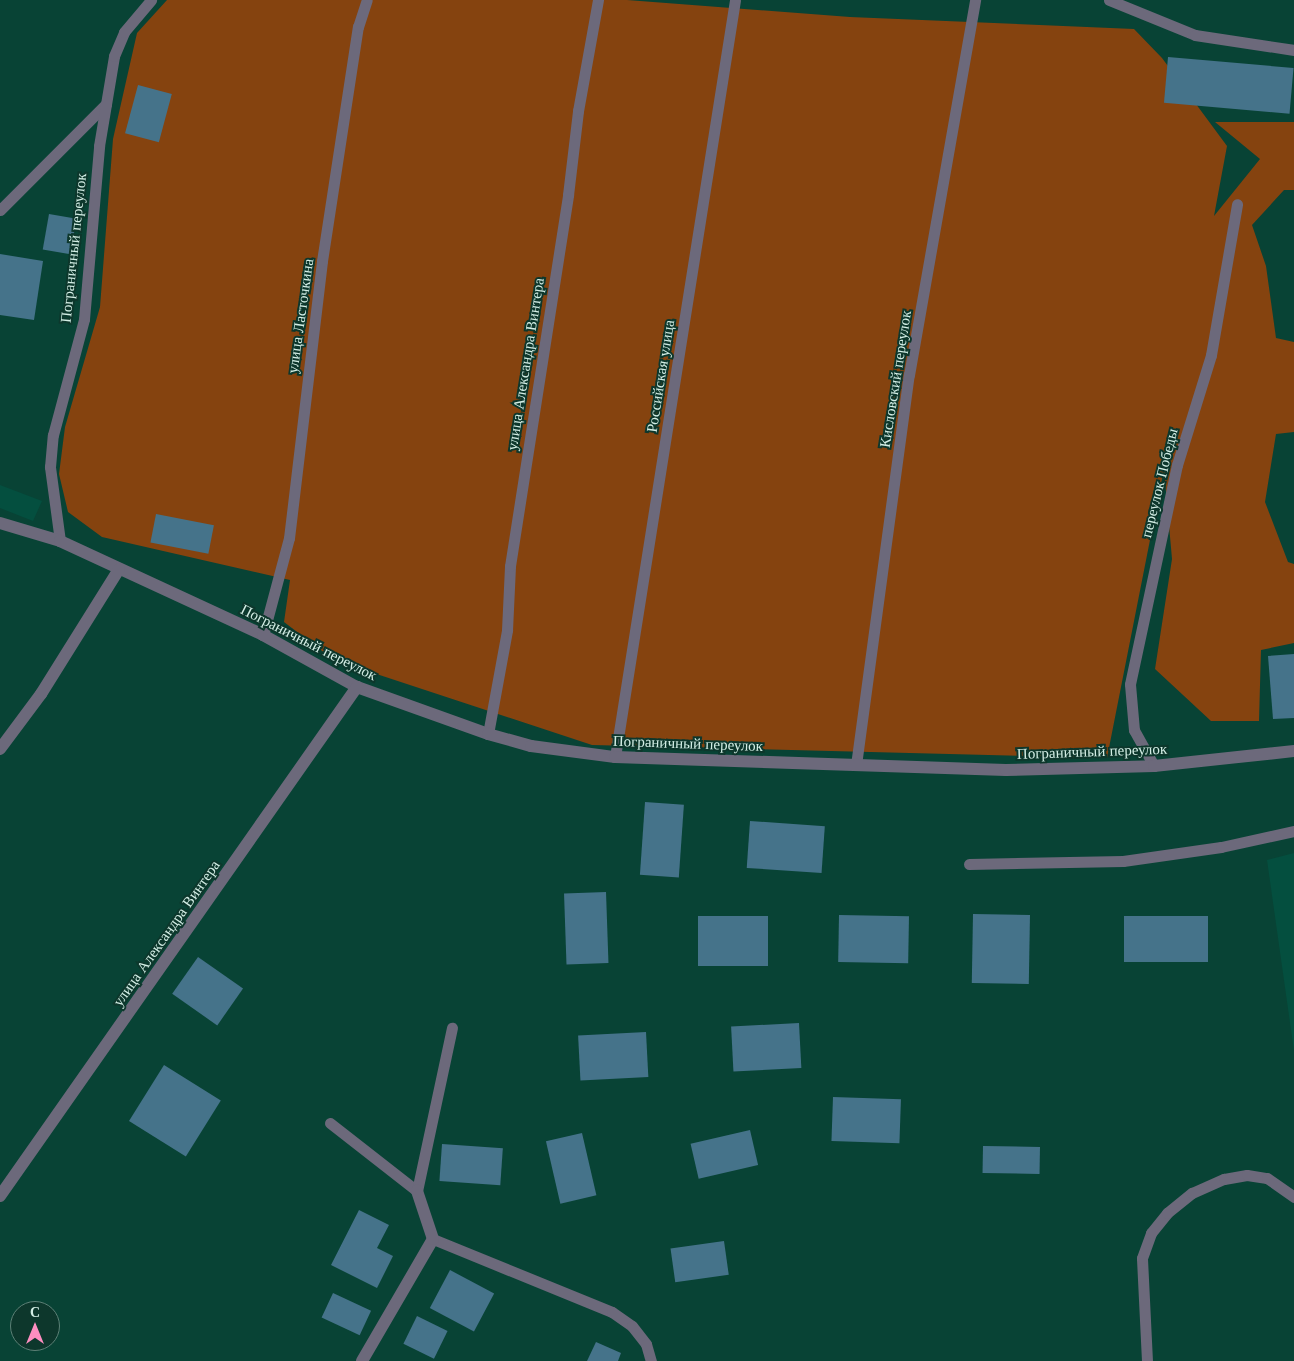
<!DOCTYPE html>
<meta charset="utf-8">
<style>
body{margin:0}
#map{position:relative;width:1294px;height:1361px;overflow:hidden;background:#084335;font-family:"Libre Baskerville",serif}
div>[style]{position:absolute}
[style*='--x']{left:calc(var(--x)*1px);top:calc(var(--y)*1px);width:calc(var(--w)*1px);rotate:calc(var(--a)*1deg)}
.built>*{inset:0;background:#044f3f}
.green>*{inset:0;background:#85430f}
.building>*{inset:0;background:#45738a;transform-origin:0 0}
.service>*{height:11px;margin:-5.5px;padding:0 5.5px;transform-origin:5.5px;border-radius:5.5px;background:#6c697b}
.minor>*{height:12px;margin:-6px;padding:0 6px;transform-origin:6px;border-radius:6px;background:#6c697b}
span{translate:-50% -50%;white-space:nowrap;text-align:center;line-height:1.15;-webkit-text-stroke:4px #0d372c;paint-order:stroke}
.street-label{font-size:15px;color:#d3eee5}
.north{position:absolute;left:10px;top:1301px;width:50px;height:50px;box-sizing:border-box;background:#0d372c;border:1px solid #5c8076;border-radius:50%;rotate:0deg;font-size:14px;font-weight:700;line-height:20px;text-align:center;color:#d3eee5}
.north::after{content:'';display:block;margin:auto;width:18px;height:22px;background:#fd8ec0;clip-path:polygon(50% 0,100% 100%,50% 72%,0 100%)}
</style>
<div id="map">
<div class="built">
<i style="clip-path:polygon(0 485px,42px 501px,33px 521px,0 508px)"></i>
<i style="clip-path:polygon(1294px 853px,1294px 1051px,1267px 860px)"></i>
</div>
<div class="green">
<i style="clip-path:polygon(167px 0,627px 0,850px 17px,1134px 29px,1162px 58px,1227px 146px,1214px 216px,1260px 159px,1215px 122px,1294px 122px,1294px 190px,1284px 190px,1252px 225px,1266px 266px,1276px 338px,1294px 342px,1294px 432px,1276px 434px,1265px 502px,1288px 562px,1294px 564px,1294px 643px,1261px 650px,1259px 721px,1211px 721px,1155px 669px,1172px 559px,1164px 469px,1107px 758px,592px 745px,334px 660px,284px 622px,290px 580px,102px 537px,68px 512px,59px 474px,65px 427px,100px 307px,113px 139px,137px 33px)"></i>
</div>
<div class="building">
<i style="left:1168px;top:57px;width:126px;height:46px;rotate:5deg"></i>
<i style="left:138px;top:85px;width:35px;height:50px;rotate:15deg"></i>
<i style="left:49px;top:214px;width:28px;height:36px;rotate:10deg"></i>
<i style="clip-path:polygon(0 254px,43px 261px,34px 320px,0 315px)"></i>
<i style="left:156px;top:514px;width:59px;height:29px;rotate:11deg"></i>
<i style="clip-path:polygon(1294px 654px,1294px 718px,1273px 719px,1268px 656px)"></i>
<i style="left:645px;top:802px;width:39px;height:73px;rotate:4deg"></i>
<i style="left:750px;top:821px;width:75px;height:47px;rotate:4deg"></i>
<i style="left:606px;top:892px;width:71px;height:42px;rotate:88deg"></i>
<i style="left:973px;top:914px;width:57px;height:69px;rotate:1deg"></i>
<i style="left:839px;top:915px;width:70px;height:47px;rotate:1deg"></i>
<i style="left:698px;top:916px;width:70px;height:50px"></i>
<i style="left:1124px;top:916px;width:84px;height:46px"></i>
<i style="left:198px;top:957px;width:55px;height:45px;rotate:35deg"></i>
<i style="left:799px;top:1023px;width:45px;height:68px;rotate:87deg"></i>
<i style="left:646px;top:1032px;width:45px;height:68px;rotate:87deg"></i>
<i style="left:164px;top:1065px;width:67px;height:66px;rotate:32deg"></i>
<i style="left:833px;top:1097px;width:68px;height:44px;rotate:2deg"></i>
<i style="left:750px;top:1130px;width:36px;height:61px;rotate:77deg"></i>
<i style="left:582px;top:1133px;width:64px;height:37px;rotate:77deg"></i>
<i style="left:442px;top:1144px;width:61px;height:37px;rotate:4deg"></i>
<i style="left:983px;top:1146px;width:57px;height:27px;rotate:1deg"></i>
<i style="clip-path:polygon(359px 1210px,389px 1225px,377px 1248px,393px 1256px,377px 1288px,331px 1265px)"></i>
<i style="left:724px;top:1241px;width:34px;height:54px;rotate:82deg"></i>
<i style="left:450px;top:1270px;width:50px;height:43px;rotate:28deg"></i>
<i style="left:333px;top:1293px;width:42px;height:27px;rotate:25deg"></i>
<i style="left:417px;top:1316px;width:34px;height:31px;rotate:26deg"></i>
<i style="clip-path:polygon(596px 1342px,621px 1353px,618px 1361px,587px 1361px)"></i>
</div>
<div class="service">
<i style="--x:1109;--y:0;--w:93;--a:22.1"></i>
<i style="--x:1195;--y:35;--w:100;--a:8.6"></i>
<i style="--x:0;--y:210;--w:150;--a:-45"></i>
<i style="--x:60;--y:541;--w:75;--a:-97.7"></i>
<i style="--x:50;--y:467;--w:32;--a:-85"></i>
<i style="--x:53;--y:435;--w:120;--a:-75"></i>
<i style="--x:84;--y:319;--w:174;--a:-85"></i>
<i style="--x:99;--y:146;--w:91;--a:-80.5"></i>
<i style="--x:114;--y:56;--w:26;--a:-67"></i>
<i style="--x:124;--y:32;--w:42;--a:-49.8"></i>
<i style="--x:263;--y:635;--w:100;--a:-75"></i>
<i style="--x:289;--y:538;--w:279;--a:-83.2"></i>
<i style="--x:322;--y:261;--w:237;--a:-81.3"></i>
<i style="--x:358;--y:27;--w:28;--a:-72"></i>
<i style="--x:488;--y:734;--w:106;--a:-79.6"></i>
<i style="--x:507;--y:630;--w:64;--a:-87.3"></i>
<i style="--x:510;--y:566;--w:376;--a:-81.1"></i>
<i style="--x:568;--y:195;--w:85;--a:-83.2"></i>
<i style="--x:578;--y:111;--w:113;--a:-79.8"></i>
<i style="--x:615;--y:757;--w:766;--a:-80.99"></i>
<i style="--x:856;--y:765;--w:394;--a:-82.3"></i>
<i style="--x:909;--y:375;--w:381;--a:-80"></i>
<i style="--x:1154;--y:766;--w:41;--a:-119.1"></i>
<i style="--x:1134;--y:730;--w:46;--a:-95"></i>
<i style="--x:1130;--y:684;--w:224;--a:-77.9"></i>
<i style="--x:1177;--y:465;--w:115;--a:-72.8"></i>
<i style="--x:1211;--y:355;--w:153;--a:-80.2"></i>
<i style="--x:969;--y:864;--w:154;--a:-1.1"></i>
<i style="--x:1123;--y:861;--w:99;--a:-8.1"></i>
<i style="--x:1221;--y:847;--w:75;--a:-12.4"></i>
<i style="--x:330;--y:1123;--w:110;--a:38"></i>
<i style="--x:417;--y:1191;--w:167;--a:-77.9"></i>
<i style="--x:433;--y:1239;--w:193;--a:22.2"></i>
<i style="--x:612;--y:1312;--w:24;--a:35"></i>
<i style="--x:632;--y:1326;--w:23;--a:52"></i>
<i style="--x:646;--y:1344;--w:18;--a:74"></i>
<i style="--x:1147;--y:1361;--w:103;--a:-92.8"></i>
<i style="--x:1142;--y:1258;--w:27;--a:-70"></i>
<i style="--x:1151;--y:1233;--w:26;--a:-51"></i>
<i style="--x:1167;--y:1213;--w:32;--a:-39"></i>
<i style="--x:1192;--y:1193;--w:35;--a:-24"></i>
<i style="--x:1224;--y:1179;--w:23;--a:-10"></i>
<i style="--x:1247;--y:1175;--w:20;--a:9"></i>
<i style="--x:1267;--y:1178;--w:33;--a:35"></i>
</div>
<div class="minor">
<i style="--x:0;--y:523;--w:63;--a:16.7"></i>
<i style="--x:60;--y:541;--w:224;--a:24.8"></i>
<i style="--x:263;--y:635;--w:107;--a:29"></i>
<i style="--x:357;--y:687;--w:139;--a:19.7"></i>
<i style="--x:488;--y:734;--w:45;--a:15.6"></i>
<i style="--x:531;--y:746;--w:85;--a:7.5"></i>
<i style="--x:615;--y:757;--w:391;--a:1.9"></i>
<i style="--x:1006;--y:770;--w:148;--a:-1.5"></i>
<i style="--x:1154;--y:766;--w:141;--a:-6.1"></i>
<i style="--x:0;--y:749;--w:69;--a:-53.3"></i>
<i style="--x:41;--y:694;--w:147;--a:-58"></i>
<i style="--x:0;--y:1196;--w:622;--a:-54.96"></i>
<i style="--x:362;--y:1361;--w:141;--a:-59.8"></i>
<i style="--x:433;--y:1239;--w:51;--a:-108.4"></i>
</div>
<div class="street-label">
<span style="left:73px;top:248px;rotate:-84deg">Пограничный переулок</span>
<span style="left:300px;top:316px;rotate:-82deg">улица Ласточкина</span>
<span style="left:525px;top:364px;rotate:-81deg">улица Александра Винтера</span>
<span style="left:660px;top:376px;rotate:-81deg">Российская улица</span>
<span style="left:895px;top:379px;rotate:-81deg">Кисловский переулок</span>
<span style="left:1159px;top:483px;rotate:-76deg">переулок Победы</span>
<span style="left:309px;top:642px;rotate:27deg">Пограничный переулок</span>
<span style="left:688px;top:743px;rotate:2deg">Пограничный переулок</span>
<span style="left:1092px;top:751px;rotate:-2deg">Пограничный переулок</span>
<span style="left:166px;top:933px;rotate:-55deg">улица Александра Винтера</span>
</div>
<div class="north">С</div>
</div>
